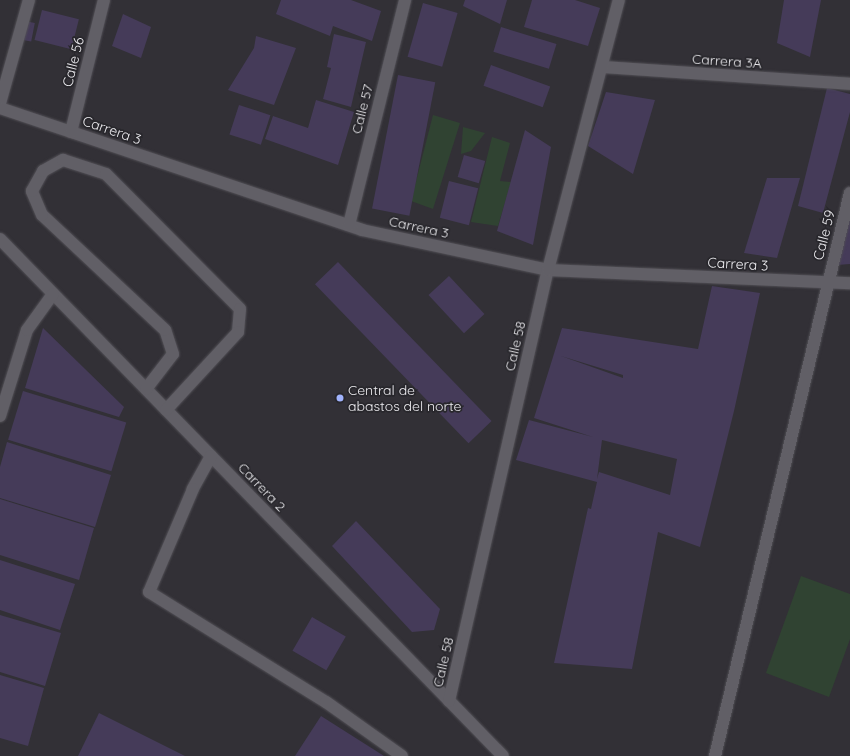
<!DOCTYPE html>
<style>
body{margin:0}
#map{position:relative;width:850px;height:756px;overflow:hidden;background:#323036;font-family:Quicksand,sans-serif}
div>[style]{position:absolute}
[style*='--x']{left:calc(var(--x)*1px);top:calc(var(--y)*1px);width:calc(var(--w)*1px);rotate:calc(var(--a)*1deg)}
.green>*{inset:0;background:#304332}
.building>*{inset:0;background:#453b59;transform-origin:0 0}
.roads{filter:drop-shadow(0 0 1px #514f55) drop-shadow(0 0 1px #514f55)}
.minor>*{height:12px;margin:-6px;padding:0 6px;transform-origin:6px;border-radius:6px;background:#615f66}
.dots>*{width:11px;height:11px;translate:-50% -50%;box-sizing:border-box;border:2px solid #28272c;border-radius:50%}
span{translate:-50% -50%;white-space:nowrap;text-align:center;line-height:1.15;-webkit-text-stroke:3.5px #28272c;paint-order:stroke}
.street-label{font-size:14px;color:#eeedf1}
.poi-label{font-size:14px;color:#eeedf1}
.left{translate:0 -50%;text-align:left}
</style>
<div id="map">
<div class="green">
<i style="clip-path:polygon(433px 115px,460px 123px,433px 209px,411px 201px)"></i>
<i style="clip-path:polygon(463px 127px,485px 133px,471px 151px,461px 154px)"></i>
<i style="clip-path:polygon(492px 137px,510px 143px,500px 181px,511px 182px,498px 226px,471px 222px)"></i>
<i style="clip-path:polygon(801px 576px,850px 594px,850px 639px,829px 697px,766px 673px)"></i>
</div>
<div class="building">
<i style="clip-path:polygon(281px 0,351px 0,381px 11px,372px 41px,333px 26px,330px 36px,276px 14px)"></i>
<i style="clip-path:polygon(465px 0,507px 0,500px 24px,463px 6px)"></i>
<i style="clip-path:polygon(532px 0,575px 0,600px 8px,588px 46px,524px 27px)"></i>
<i style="clip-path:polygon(784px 0,821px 0,810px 57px,777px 43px)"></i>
<i style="left:423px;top:3px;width:36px;height:56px;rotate:16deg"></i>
<i style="left:42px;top:10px;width:38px;height:31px;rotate:14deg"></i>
<i style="clip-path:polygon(123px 14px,151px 27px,141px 58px,112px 46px)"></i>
<i style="left:25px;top:21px;width:10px;height:19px;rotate:11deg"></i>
<i style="left:501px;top:27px;width:58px;height:26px;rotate:17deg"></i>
<i style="clip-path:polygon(334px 34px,366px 42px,351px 107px,323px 99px,331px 68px,327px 67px)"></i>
<i style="clip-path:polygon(256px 36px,296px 48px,274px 105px,228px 90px,254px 48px)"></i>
<i style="left:491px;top:65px;width:63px;height:22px;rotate:20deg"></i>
<i style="left:398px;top:75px;width:38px;height:136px;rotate:11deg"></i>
<i style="clip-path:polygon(827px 88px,850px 94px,850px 112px,823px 213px,798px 206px)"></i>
<i style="clip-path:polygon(606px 92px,655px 100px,633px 174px,588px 146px)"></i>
<i style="clip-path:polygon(316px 100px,354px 112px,338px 165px,265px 139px,273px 116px,308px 128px)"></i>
<i style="left:239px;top:105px;width:33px;height:31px;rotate:18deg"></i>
<i style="clip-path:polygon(525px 130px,551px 147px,533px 245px,497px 231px)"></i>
<i style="left:464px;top:155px;width:22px;height:23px;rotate:16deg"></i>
<i style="clip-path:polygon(767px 178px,800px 178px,777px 258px,744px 253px)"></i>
<i style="left:449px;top:181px;width:30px;height:38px;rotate:14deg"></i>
<i style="clip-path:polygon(850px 216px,850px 264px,837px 265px)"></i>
<i style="left:338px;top:262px;width:221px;height:32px;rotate:46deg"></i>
<i style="left:449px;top:276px;width:52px;height:28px;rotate:47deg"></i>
<i style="clip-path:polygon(evenodd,712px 286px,760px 293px,734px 411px,700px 547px,658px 532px,632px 669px,554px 663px,588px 508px,591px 509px,597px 482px,516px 460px,529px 420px,593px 437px,534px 418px,562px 328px,698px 349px,712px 286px,561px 356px,623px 375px,623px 378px,561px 356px,712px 286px,602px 440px,677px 459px,670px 495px,599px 472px,597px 479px,602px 440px)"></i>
<i style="clip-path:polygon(43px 328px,124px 407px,119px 417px,25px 388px)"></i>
<i style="left:23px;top:391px;width:108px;height:51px;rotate:17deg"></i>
<i style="clip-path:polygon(7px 442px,111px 475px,95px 527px,0 498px,0 467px)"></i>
<i style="clip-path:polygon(0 499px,94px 528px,79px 580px,0 555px)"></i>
<i style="clip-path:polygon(356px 521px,440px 609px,434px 630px,412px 632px,332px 546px)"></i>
<i style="clip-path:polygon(0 560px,75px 584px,60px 630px,0 610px)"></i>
<i style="clip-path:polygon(0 615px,61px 633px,45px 686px,0 672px)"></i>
<i style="left:312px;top:617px;width:39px;height:39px;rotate:30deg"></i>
<i style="clip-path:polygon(0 675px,44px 688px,28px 746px,0 738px)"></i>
<i style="clip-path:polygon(99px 713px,185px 756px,78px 756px)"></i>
<i style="clip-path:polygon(321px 716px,384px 756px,295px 756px)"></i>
</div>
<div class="roads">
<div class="minor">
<i style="--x:602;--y:67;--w:249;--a:3.9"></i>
<i style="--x:0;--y:103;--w:107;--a:-74.3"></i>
<i style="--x:0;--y:108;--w:382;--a:18.6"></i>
<i style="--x:362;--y:230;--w:190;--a:12.1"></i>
<i style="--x:548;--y:270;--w:302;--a:2.5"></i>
<i style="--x:71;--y:132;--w:136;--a:-76"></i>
<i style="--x:349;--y:225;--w:232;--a:-76"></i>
<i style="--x:0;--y:239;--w:721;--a:45.79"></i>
<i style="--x:146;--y:389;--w:44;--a:-52.4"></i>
<i style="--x:173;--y:354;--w:25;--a:-108"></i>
<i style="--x:165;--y:330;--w:168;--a:-136.9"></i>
<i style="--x:42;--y:215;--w:26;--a:-113"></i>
<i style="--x:32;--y:191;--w:23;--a:-61"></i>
<i style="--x:43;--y:171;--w:23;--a:-29"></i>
<i style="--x:63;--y:160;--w:45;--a:18"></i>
<i style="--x:106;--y:174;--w:190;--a:45.2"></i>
<i style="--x:240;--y:309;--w:23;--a:95"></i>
<i style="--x:238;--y:332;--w:106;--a:132.7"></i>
<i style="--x:0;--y:416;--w:90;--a:-72.6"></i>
<i style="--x:27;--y:330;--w:44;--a:-54.2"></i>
<i style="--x:211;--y:456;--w:38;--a:119"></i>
<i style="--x:193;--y:489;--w:112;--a:113.1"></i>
<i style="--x:149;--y:592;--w:208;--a:31.9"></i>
<i style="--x:326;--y:702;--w:93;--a:35.4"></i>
<i style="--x:449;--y:701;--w:442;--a:-77.1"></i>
<i style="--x:548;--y:270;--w:279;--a:-75.3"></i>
<i style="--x:715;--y:756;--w:579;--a:-76.52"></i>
</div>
</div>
<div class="dots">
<i style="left:340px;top:398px;background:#a1b3fd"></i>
</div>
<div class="street-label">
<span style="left:727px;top:61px;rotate:4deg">Carrera 3A</span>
<span style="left:73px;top:62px;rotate:-76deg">Calle 56</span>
<span style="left:362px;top:109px;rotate:-76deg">Calle 57</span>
<span style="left:112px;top:130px;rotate:19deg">Carrera 3</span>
<span style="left:419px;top:227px;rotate:12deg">Carrera 3</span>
<span style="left:824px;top:235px;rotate:-76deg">Calle 59</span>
<span style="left:738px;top:264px;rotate:3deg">Carrera 3</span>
<span style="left:515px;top:346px;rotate:-77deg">Calle 58</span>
<span style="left:262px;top:487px;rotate:46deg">Carrera 2</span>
<span style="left:443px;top:662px;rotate:-77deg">Calle 58</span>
</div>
<div class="poi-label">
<span class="left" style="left:348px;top:398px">Central de<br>abastos del norte</span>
</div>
</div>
